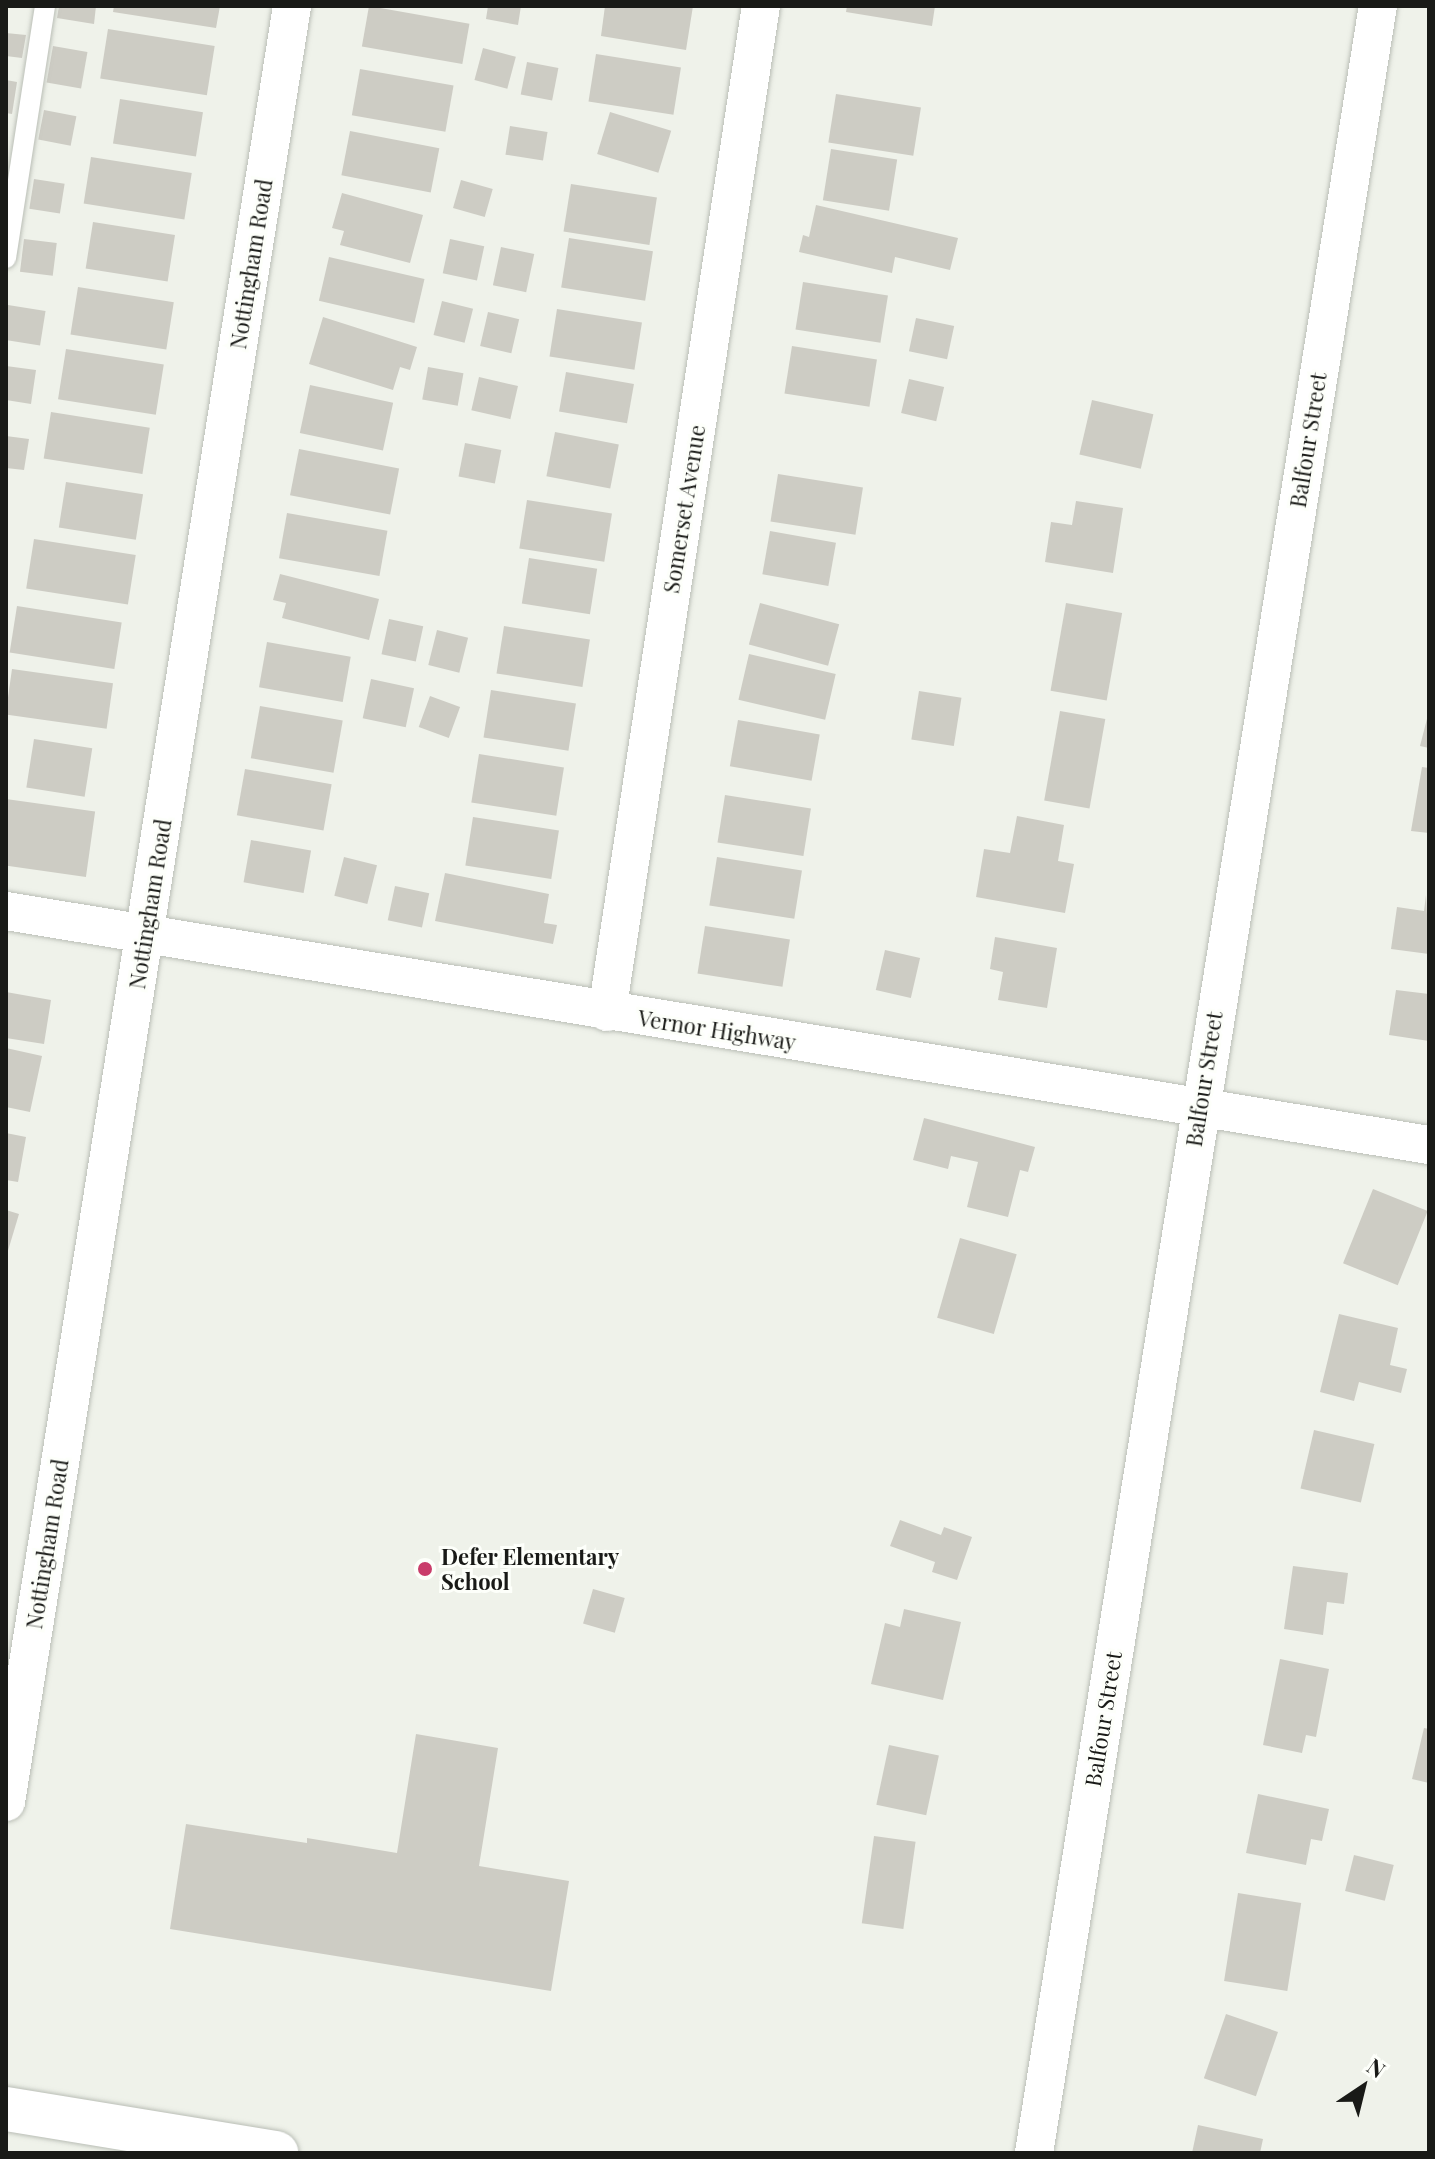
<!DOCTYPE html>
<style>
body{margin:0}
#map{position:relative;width:1435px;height:2159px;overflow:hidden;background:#eff2ea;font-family:"Playfair Display",serif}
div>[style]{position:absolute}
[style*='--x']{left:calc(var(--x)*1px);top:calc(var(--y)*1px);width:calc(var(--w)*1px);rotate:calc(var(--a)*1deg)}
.building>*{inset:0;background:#cdccc4;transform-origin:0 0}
.roads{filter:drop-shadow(0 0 2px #babeb6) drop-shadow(0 0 2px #babeb6)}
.service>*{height:20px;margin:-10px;padding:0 10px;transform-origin:10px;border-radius:10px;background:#fff}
.minor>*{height:38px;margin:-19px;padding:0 19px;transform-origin:19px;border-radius:19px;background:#fff}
.tertiary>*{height:44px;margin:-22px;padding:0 22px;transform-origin:22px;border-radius:22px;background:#fff}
.dots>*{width:22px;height:22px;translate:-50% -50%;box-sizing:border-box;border:4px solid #fdfffa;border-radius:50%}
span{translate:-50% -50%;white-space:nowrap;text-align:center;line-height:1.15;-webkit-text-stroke:6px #fdfffa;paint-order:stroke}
.street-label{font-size:22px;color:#191a17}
.poi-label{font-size:22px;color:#191a17;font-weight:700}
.left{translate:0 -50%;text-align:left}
.frame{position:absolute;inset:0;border:8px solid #191a17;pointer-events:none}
.north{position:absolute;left:1323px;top:2047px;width:80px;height:80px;-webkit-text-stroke:6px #fdfffa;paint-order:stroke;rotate:35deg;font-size:22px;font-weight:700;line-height:32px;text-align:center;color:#191a17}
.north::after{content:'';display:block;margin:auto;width:28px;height:36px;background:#191a17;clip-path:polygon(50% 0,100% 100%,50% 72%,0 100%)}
</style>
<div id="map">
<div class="building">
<i style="clip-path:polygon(59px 6px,96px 6px,94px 24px,57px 18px)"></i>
<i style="clip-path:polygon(114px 6px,220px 6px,216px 28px,113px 12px)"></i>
<i style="left:369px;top:6px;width:102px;height:41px;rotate:10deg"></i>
<i style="clip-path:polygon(488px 6px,521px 6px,518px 25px,486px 19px)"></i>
<i style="clip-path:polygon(605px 6px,693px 6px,686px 50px,601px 36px)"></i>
<i style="clip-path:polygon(847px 6px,935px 6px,932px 26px,846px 12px)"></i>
<i style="left:108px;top:29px;width:108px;height:50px;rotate:9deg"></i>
<i style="clip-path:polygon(6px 33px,26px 35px,22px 58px,6px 56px)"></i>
<i style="left:53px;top:46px;width:35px;height:37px;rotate:10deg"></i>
<i style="left:483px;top:48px;width:34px;height:33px;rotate:15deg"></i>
<i style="left:596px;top:54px;width:86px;height:48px;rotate:9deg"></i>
<i style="left:527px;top:62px;width:32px;height:33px;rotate:11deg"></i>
<i style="left:360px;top:69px;width:95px;height:47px;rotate:10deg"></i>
<i style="clip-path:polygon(6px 80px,17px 82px,12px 114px,6px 113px)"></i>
<i style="left:836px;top:94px;width:86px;height:49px;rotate:9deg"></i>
<i style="left:120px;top:99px;width:84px;height:45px;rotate:9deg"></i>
<i style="left:44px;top:110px;width:33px;height:30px;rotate:11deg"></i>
<i style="left:610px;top:112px;width:64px;height:44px;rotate:17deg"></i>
<i style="left:510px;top:126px;width:38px;height:29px;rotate:9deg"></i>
<i style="left:350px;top:131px;width:91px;height:45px;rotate:11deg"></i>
<i style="left:831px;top:149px;width:67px;height:52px;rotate:9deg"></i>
<i style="left:91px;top:157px;width:102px;height:47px;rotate:9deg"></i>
<i style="left:34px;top:179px;width:31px;height:30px;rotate:9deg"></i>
<i style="left:461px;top:180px;width:33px;height:29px;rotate:16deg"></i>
<i style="left:571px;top:184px;width:87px;height:48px;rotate:9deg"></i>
<i style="clip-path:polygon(342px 193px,423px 215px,410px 263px,340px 245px,344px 231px,332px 228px)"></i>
<i style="clip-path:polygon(816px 205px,958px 238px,950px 270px,895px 257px,892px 273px,799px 252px,803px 235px,809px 237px)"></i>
<i style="left:93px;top:222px;width:83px;height:47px;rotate:9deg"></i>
<i style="left:569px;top:238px;width:85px;height:50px;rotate:9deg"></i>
<i style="left:24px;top:239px;width:33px;height:33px;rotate:7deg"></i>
<i style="left:450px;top:239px;width:35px;height:35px;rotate:12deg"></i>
<i style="left:501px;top:247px;width:34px;height:39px;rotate:12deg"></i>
<i style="left:329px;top:257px;width:98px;height:45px;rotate:13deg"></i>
<i style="left:803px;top:282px;width:86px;height:48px;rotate:9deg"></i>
<i style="left:78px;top:287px;width:97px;height:48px;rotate:9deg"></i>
<i style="left:442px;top:301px;width:32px;height:35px;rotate:14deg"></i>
<i style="left:8px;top:305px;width:38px;height:35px;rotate:9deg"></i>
<i style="left:557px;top:309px;width:86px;height:48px;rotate:9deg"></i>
<i style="left:488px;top:312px;width:32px;height:35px;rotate:13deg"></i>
<i style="clip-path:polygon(323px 317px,417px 347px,410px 370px,400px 367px,393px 390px,309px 364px)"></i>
<i style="left:916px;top:318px;width:39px;height:34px;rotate:12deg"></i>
<i style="left:792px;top:346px;width:86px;height:48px;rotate:9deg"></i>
<i style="left:66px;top:349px;width:99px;height:51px;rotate:9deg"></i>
<i style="clip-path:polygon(6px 366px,36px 370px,31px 404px,6px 400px)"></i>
<i style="left:428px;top:367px;width:36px;height:33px;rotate:10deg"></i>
<i style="left:566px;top:372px;width:69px;height:40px;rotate:10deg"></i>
<i style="left:479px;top:377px;width:40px;height:34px;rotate:13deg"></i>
<i style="left:909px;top:379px;width:36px;height:35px;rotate:13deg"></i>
<i style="left:310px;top:385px;width:85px;height:49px;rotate:12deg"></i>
<i style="left:1092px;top:400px;width:63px;height:56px;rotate:13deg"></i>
<i style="left:51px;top:412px;width:100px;height:47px;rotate:9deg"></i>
<i style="left:555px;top:432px;width:65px;height:45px;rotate:11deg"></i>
<i style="clip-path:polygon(6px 436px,29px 439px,24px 470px,6px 468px)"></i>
<i style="left:465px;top:443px;width:37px;height:34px;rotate:11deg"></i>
<i style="left:299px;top:449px;width:102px;height:47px;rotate:11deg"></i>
<i style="left:778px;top:474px;width:86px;height:48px;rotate:9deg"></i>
<i style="left:66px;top:482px;width:78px;height:46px;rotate:9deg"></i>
<i style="left:527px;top:500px;width:86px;height:49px;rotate:9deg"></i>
<i style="clip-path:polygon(1076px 501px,1123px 508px,1113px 573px,1045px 562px,1051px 522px,1072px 525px)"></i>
<i style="left:287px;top:513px;width:102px;height:46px;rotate:10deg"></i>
<i style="left:770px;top:531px;width:67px;height:44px;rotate:10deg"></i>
<i style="left:34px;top:539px;width:103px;height:50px;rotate:9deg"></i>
<i style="left:529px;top:558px;width:69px;height:46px;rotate:9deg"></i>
<i style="clip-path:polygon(280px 574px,379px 599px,369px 640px,282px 618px,286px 603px,273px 600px)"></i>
<i style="left:760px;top:603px;width:82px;height:43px;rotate:15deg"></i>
<i style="left:1066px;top:603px;width:57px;height:89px;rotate:10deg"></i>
<i style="left:17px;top:606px;width:106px;height:47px;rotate:9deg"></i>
<i style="left:389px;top:619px;width:35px;height:36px;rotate:12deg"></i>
<i style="left:504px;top:626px;width:87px;height:48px;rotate:9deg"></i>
<i style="left:437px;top:630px;width:32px;height:36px;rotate:14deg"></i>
<i style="left:267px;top:642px;width:85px;height:46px;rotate:10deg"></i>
<i style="left:749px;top:654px;width:89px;height:47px;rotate:13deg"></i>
<i style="left:12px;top:669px;width:102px;height:46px;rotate:8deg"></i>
<i style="left:371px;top:679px;width:44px;height:40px;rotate:12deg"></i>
<i style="left:491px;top:690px;width:86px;height:48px;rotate:9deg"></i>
<i style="left:919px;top:691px;width:43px;height:49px;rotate:9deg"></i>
<i style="left:430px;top:696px;width:32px;height:33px;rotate:20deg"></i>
<i style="left:260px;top:706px;width:84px;height:53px;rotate:10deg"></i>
<i style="left:1060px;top:711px;width:46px;height:91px;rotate:10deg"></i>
<i style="clip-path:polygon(1429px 711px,1429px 748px,1420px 746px)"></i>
<i style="left:738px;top:720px;width:83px;height:47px;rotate:10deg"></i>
<i style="left:34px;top:739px;width:59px;height:49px;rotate:9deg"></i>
<i style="left:479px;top:754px;width:86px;height:49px;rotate:9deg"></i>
<i style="clip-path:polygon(1422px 767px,1429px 768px,1429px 833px,1411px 831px)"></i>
<i style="left:245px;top:769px;width:88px;height:47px;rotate:10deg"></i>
<i style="left:725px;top:795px;width:87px;height:48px;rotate:9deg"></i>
<i style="left:6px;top:799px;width:90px;height:66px;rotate:8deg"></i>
<i style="clip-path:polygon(1017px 816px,1064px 825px,1058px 861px,1074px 864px,1065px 913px,976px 897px,984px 849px,1010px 853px)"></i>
<i style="left:473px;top:817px;width:87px;height:49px;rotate:9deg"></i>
<i style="left:251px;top:840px;width:61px;height:43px;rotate:10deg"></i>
<i style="left:344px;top:857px;width:34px;height:40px;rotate:14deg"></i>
<i style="left:717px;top:857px;width:86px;height:49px;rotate:9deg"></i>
<i style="clip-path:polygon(445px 873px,549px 894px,544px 923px,557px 925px,553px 944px,435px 921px)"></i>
<i style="left:395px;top:886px;width:35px;height:35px;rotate:12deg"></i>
<i style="clip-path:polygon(1426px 895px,1429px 954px,1391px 949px,1397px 907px,1424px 911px)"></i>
<i style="left:705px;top:926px;width:86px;height:48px;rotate:9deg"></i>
<i style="clip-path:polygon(995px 937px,1057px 948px,1047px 1008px,998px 1000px,1003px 972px,990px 969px)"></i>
<i style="left:885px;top:950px;width:36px;height:41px;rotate:13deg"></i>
<i style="clip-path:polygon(1396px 990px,1429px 994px,1429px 1041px,1389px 1035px)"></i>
<i style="clip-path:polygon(6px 992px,51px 1000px,44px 1044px,6px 1038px)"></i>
<i style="clip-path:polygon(6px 1048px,42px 1056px,30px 1112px,6px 1107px)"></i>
<i style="clip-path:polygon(924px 1118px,1035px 1147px,1028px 1172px,1020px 1170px,1008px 1217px,967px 1207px,978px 1162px,951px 1156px,948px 1169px,913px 1160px)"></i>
<i style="clip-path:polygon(6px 1133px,26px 1137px,18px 1182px,6px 1180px)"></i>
<i style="left:1373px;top:1189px;width:59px;height:80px;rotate:22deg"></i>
<i style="clip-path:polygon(6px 1210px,19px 1214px,7px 1254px,6px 1254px)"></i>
<i style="left:960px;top:1238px;width:59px;height:83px;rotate:16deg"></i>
<i style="clip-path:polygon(1339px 1314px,1398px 1328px,1390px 1365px,1407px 1369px,1401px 1393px,1359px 1382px,1354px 1401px,1320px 1392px)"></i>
<i style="left:1314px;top:1430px;width:62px;height:60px;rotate:13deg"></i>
<i style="clip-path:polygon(900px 1520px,941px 1535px,944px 1527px,972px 1537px,957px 1580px,932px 1572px,935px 1562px,890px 1546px)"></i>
<i style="clip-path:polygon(1293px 1566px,1348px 1573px,1344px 1604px,1327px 1602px,1323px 1635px,1284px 1629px)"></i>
<i style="left:593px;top:1589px;width:33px;height:36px;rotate:16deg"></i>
<i style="clip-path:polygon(904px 1609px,961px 1622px,943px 1700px,871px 1684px,885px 1623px,900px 1627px)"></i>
<i style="clip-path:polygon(1280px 1659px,1329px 1669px,1316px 1737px,1306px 1735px,1302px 1753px,1263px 1745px)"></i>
<i style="clip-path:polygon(1424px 1728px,1429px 1729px,1429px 1783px,1412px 1779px)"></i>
<i style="clip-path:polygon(416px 1734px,498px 1748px,479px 1866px,569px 1881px,551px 1991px,170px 1929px,186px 1824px,307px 1843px,307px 1838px,397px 1853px)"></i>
<i style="left:889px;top:1745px;width:51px;height:61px;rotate:12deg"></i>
<i style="clip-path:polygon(1258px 1794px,1329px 1809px,1322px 1841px,1311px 1839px,1306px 1865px,1246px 1853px)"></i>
<i style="left:874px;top:1836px;width:42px;height:88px;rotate:8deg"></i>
<i style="left:1354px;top:1855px;width:41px;height:37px;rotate:14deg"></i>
<i style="left:1238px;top:1893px;width:64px;height:89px;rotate:9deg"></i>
<i style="left:1226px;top:2014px;width:55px;height:68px;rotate:19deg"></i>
<i style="clip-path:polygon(1198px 2125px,1263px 2139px,1260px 2153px,1192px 2153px)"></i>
</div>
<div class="roads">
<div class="service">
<i style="--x:6;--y:258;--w:255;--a:-81.2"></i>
</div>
<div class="minor">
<i style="--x:6;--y:911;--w:1442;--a:9.34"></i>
<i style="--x:607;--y:1012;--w:1018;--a:-81.3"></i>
<i style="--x:6;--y:1802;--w:1819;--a:-80.95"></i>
<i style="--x:1034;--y:2153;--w:2174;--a:-80.9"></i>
</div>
<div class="tertiary">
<i style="--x:6;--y:2109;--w:274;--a:9.3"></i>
</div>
</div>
<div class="dots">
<i style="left:425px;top:1569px;background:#c93c6a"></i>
</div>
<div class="street-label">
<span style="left:251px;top:264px;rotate:-81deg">Nottingham Road</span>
<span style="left:1308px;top:440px;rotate:-81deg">Balfour Street</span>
<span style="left:684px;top:509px;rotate:-81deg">Somerset Avenue</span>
<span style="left:150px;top:904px;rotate:-81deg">Nottingham Road</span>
<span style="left:717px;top:1030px;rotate:9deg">Vernor Highway</span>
<span style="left:1204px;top:1079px;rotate:-81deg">Balfour Street</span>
<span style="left:47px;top:1544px;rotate:-81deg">Nottingham Road</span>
<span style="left:1103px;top:1719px;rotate:-81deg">Balfour Street</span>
</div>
<div class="poi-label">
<span class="left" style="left:441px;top:1569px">Defer Elementary<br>School</span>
</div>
<div class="frame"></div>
<div class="north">N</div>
</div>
